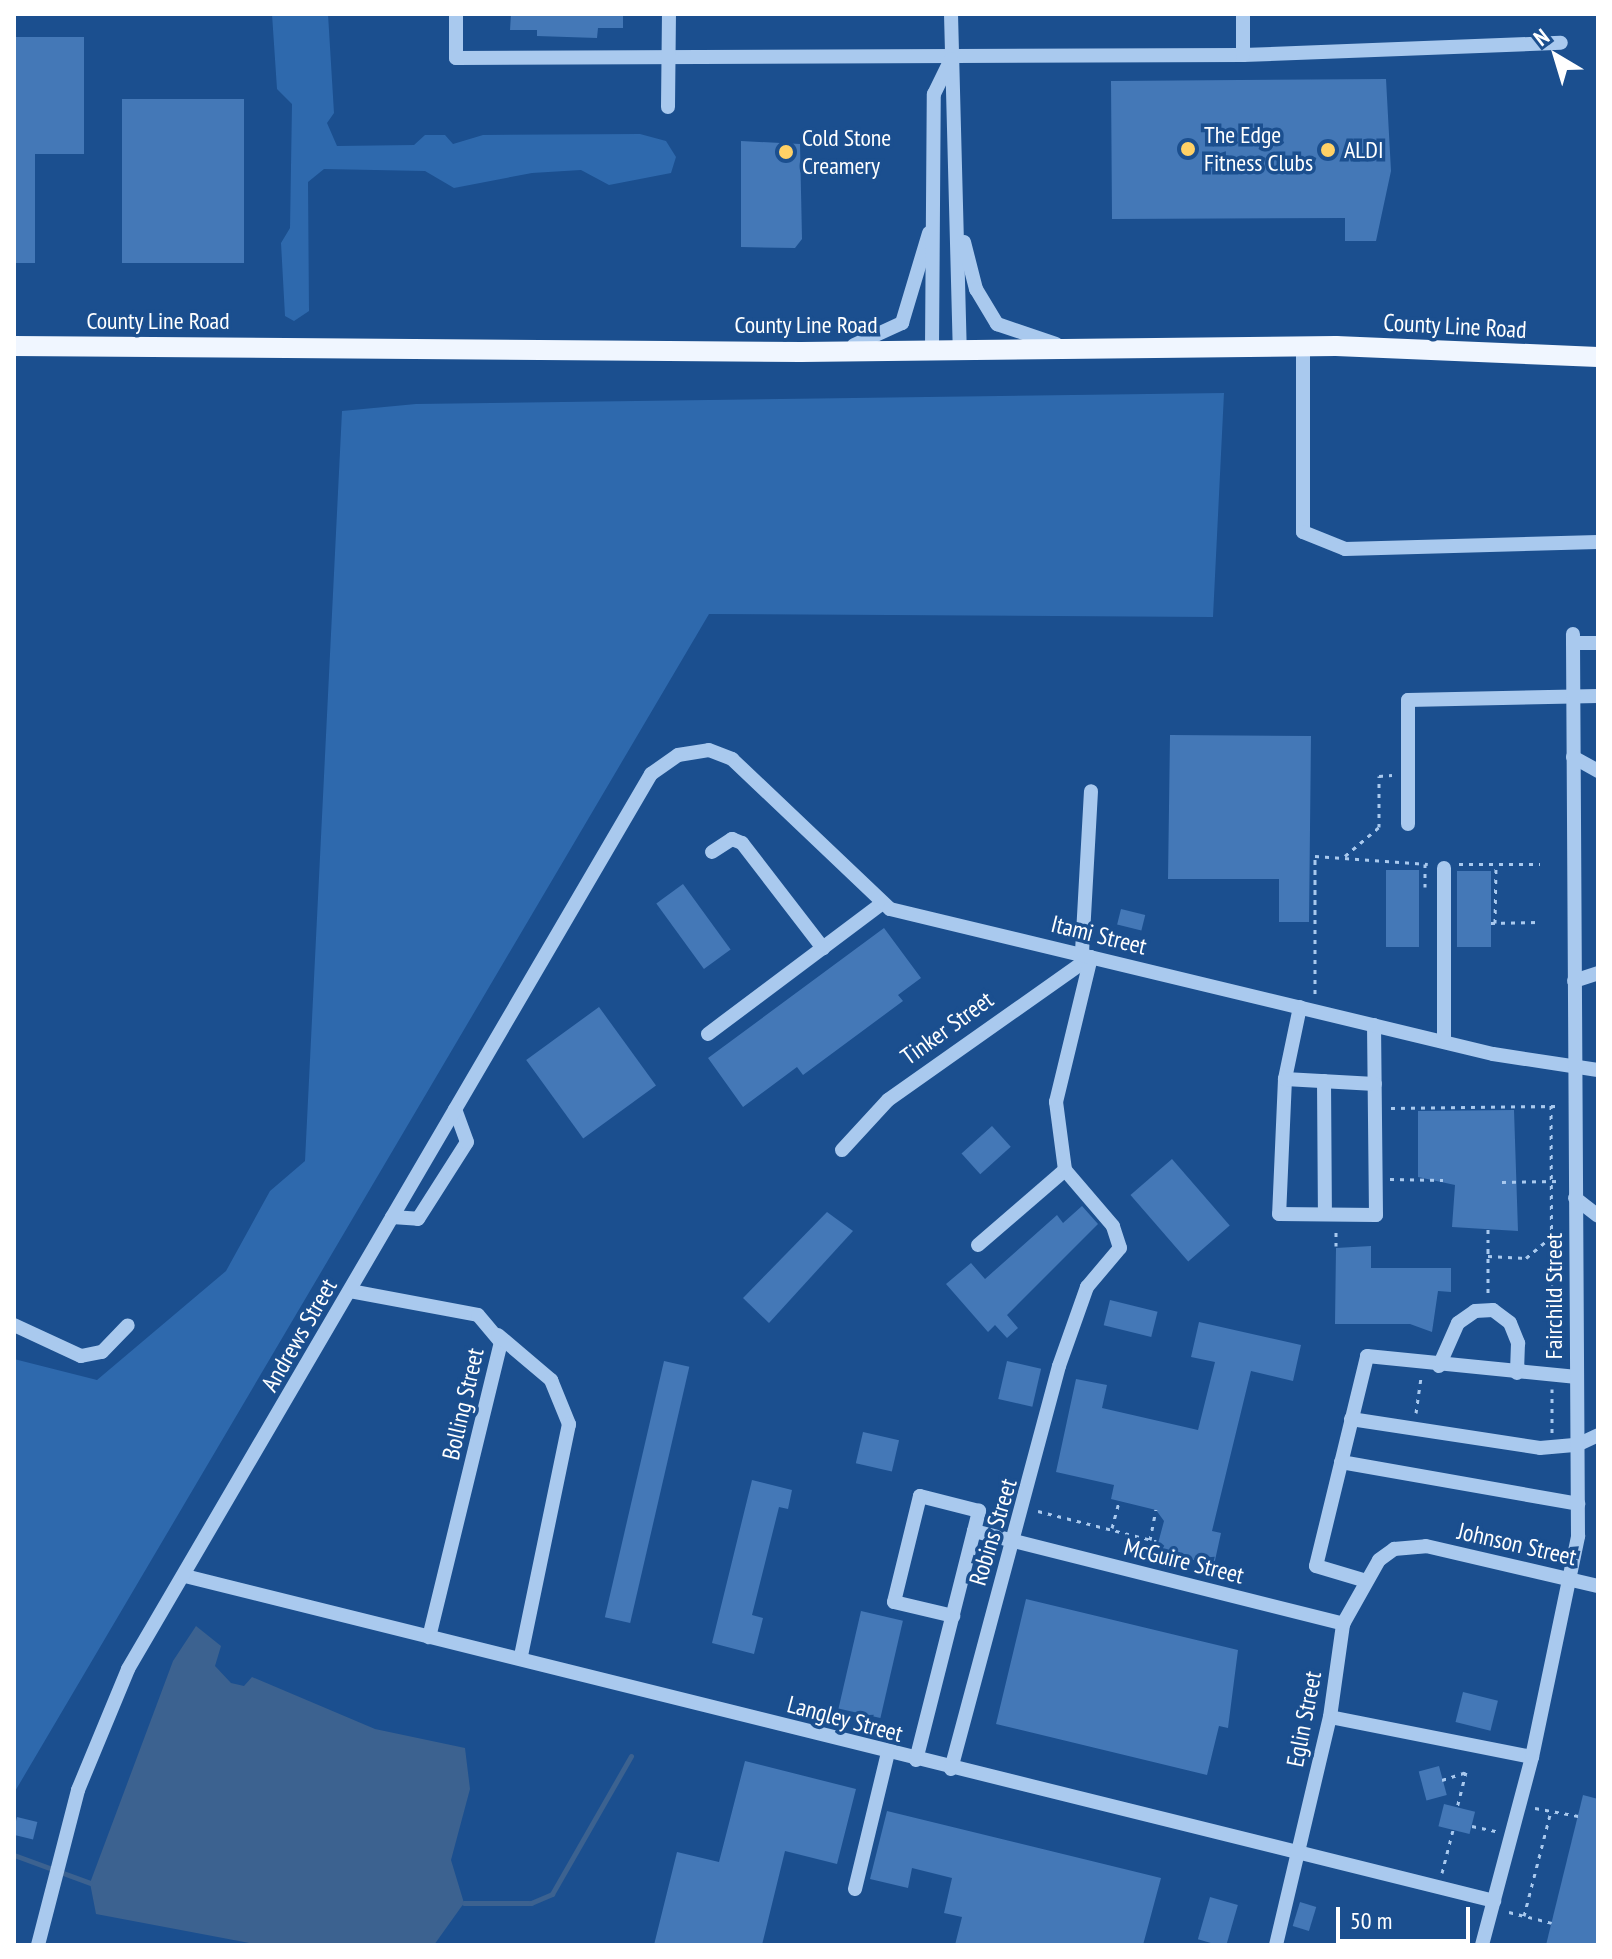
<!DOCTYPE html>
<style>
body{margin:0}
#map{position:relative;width:1612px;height:1959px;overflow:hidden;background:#1b4f8f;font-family:"PT Sans Narrow",sans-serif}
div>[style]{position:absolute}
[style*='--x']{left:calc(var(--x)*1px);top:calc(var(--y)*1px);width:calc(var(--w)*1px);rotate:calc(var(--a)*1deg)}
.green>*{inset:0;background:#2e69ad}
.water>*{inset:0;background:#3c6290}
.stream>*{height:5px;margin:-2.5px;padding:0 2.5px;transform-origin:2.5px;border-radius:2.5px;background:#3c6290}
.building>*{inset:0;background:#4478b7;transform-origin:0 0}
.path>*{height:3px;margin-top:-1.5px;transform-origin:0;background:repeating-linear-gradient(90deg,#a9c9ee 0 4px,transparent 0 10px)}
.minor>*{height:14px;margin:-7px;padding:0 7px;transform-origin:7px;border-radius:7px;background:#a9c9ee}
.major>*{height:20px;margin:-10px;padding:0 10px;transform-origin:10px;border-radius:10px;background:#f0f6ff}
.dots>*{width:22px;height:22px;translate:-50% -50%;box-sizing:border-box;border:4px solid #1b4f8f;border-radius:50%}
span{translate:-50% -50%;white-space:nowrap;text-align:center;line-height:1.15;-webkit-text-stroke:7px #1b4f8f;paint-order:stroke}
.poi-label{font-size:24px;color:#fff}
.left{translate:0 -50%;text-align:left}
.street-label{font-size:24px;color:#fff}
.frame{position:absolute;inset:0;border:16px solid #fff;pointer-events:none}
.north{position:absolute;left:1516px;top:16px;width:80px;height:80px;-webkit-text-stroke:6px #1b4f8f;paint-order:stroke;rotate:322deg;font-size:22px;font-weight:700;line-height:32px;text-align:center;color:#fff}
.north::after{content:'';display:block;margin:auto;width:28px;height:36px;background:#fff;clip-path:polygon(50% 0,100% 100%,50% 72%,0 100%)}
.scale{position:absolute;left:1336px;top:1907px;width:134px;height:36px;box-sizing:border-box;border:4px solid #fff;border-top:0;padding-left:10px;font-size:24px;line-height:28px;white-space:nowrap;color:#fff;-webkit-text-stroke:6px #1b4f8f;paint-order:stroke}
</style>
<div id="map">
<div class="green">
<i style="clip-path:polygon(272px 14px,328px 14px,334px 113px,327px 123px,337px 146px,414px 145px,425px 135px,445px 135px,453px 144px,483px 135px,640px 134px,666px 141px,676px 157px,671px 173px,609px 185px,581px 170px,532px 173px,454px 188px,425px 171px,324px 169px,308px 182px,309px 311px,294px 321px,285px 316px,281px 243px,290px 228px,292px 104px,277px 89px)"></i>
<i style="clip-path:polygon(1224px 393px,1213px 617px,709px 614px,14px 1793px,14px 1359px,97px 1380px,226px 1271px,270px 1191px,305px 1161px,342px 411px,416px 404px)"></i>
</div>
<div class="water">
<i style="clip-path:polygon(196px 1626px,221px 1646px,215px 1666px,231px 1683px,244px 1686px,252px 1677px,375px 1729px,465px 1748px,470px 1789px,451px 1860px,464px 1903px,434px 1945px,260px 1945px,96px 1914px,90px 1883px,173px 1661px)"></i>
</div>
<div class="stream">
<i style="--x:14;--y:1855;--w:81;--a:20.2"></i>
<i style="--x:464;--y:1903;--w:67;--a:0"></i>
<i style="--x:531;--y:1903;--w:23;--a:-23"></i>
<i style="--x:552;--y:1894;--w:159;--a:-60.2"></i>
</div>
<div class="building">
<i style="clip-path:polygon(511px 14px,623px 14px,623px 28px,598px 28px,597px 38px,537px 36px,537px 30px,510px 30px)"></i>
<i style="clip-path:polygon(14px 37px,84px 37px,84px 154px,35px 154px,35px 263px,14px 263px)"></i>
<i style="clip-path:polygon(1386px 79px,1391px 171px,1376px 241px,1345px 241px,1345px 218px,1112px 219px,1111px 81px)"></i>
<i style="left:244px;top:99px;width:164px;height:122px;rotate:90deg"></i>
<i style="clip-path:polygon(741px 141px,800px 144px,802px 239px,795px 248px,741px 247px)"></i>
<i style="clip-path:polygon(1170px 735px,1311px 736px,1309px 922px,1279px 922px,1279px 879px,1168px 879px)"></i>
<i style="left:1386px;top:870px;width:33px;height:77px"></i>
<i style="left:1457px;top:871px;width:34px;height:76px"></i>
<i style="left:683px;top:884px;width:81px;height:33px;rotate:54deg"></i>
<i style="left:1121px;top:909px;width:25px;height:16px;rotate:14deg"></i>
<i style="clip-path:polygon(884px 928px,921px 978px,898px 995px,903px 1001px,803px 1075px,797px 1067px,743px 1107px,708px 1058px)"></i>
<i style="left:599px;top:1007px;width:97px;height:90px;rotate:54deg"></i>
<i style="clip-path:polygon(1514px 1110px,1518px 1231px,1452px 1227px,1455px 1185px,1418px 1177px,1418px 1111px)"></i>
<i style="left:992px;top:1126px;width:28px;height:41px;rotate:48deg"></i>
<i style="left:1172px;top:1159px;width:88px;height:55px;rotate:49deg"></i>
<i style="clip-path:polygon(1082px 1206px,1098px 1224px,1007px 1315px,1018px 1328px,1007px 1338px,995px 1325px,988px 1332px,946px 1284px,971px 1263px,985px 1279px,1057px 1215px,1063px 1223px)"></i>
<i style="clip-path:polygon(827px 1212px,853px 1231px,769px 1323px,743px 1298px)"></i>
<i style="clip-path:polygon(1371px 1246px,1371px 1268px,1451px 1268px,1451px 1292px,1438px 1291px,1432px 1332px,1410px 1324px,1335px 1324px,1336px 1248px)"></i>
<i style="left:1110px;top:1300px;width:49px;height:26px;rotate:14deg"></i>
<i style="clip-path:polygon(1199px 1322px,1301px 1345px,1293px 1381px,1251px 1371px,1212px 1531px,1221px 1533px,1214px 1565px,1156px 1551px,1164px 1521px,1156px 1510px,1111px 1499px,1114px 1485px,1056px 1472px,1076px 1379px,1107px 1385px,1102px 1408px,1198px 1430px,1215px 1362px,1191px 1357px)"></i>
<i style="left:664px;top:1361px;width:26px;height:263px;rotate:13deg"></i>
<i style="left:1007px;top:1361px;width:35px;height:39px;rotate:13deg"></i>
<i style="left:863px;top:1432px;width:37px;height:32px;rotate:13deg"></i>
<i style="clip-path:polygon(752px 1480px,792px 1490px,788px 1509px,779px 1507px,752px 1615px,763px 1618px,754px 1654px,712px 1643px)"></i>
<i style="clip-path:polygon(1026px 1599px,1238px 1650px,1228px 1728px,1219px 1726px,1207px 1775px,996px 1724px)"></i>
<i style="left:861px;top:1611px;width:43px;height:100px;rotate:13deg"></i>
<i style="left:1463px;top:1692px;width:36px;height:31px;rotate:14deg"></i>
<i style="clip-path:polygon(745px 1761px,856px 1789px,837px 1864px,785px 1851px,762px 1945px,654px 1945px,677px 1852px,719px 1862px)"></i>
<i style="left:1439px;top:1766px;width:30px;height:21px;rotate:75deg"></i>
<i style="clip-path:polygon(1583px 1795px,1598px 1799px,1598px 1945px,1546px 1945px)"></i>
<i style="left:1444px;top:1804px;width:32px;height:23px;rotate:14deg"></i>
<i style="clip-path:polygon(887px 1811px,1161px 1878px,1143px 1945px,955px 1945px,962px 1917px,944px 1913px,952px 1878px,912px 1868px,908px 1888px,870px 1879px)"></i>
<i style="left:17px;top:1817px;width:21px;height:18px;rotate:14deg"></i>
<i style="left:1210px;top:1897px;width:29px;height:44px;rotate:16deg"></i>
<i style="left:1300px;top:1902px;width:17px;height:25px;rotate:17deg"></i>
</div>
<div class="path">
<i style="--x:1345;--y:856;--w:45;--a:-40.5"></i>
<i style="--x:1379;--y:827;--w:51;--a:-90"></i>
<i style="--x:1379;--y:776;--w:13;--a:-4"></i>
<i style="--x:1425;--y:864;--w:23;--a:90"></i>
<i style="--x:1459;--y:864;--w:81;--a:0"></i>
<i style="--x:1491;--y:923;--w:49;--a:-1.2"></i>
<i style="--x:1495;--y:923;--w:59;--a:-89"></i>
<i style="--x:1315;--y:994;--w:138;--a:-90"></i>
<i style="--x:1315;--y:856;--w:113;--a:4"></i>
<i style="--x:1551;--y:1105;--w:252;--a:89.8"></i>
<i style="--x:1391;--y:1108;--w:169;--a:-0.7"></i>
<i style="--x:1390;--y:1179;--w:53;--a:1.1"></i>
<i style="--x:1502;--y:1182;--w:60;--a:-1"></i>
<i style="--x:1488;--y:1229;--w:65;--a:90"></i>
<i style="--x:1336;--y:1246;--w:16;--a:-90"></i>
<i style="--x:1488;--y:1256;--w:38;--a:3"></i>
<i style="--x:1526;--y:1258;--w:33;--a:-40"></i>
<i style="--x:1552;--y:1389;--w:44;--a:90"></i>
<i style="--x:1416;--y:1413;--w:36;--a:-82"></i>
<i style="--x:1038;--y:1511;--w:122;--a:14.3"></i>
<i style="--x:1156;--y:1541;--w:18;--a:103"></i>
<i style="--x:1112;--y:1528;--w:28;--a:-75"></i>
<i style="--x:1150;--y:1540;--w:31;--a:-79"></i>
<i style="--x:1442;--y:1780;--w:25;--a:-18"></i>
<i style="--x:1466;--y:1772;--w:36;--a:104"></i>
<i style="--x:1535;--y:1808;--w:44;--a:10.5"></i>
<i style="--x:1472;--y:1826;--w:25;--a:12"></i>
<i style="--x:1442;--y:1873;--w:44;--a:-75.7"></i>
<i style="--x:1509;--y:1912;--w:44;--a:14.3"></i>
<i style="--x:1524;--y:1916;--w:108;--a:-75.6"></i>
</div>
<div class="minor">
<i style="--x:456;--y:14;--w:44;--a:90"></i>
<i style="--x:456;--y:58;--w:787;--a:-0.22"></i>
<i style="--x:1243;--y:55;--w:318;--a:-2.2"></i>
<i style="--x:951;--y:14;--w:336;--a:88.5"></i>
<i style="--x:1243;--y:14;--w:41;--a:90"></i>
<i style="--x:668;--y:107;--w:93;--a:-89.4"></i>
<i style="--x:964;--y:242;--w:49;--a:75.7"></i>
<i style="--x:976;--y:289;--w:41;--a:59"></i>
<i style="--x:997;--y:324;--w:62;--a:18.7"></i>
<i style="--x:854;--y:345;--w:53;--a:-24.6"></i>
<i style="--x:902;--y:323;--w:94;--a:-73.3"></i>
<i style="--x:1303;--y:347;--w:185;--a:90"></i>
<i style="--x:1303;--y:532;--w:45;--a:22"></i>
<i style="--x:1345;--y:549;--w:253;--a:-1.6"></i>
<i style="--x:932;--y:349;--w:255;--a:-89.6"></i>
<i style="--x:934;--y:94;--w:39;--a:-64"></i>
<i style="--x:1573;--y:643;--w:25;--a:0"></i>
<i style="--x:1573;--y:757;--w:29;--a:29"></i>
<i style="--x:1408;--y:824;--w:124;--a:-90"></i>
<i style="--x:1408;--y:700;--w:190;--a:-1.2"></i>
<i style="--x:712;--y:852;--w:24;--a:-33"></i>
<i style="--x:732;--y:839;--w:11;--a:22"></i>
<i style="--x:742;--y:843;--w:133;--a:52.4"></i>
<i style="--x:1082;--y:952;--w:161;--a:-86.8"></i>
<i style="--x:1574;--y:981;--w:25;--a:-18"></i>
<i style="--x:1300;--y:1007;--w:74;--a:101.8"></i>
<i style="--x:1285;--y:1079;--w:135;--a:92.5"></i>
<i style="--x:1279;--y:1214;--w:97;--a:0.6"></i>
<i style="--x:1376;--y:1215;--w:190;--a:-90.6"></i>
<i style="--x:708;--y:1034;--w:216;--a:-36.9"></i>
<i style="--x:1444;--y:1041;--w:173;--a:-90"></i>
<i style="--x:1285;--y:1079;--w:90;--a:3.2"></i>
<i style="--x:1324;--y:1081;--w:133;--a:89.6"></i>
<i style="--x:842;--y:1150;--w:68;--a:-47.4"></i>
<i style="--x:888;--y:1100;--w:248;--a:-35.2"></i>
<i style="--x:1575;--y:1198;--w:29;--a:38"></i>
<i style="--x:392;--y:1217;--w:26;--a:4"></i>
<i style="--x:418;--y:1219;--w:91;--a:-57.5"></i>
<i style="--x:467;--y:1142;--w:35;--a:-110"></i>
<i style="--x:978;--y:1245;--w:115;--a:-40.8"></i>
<i style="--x:350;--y:1291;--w:130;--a:10.6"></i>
<i style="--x:478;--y:1315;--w:35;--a:50"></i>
<i style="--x:501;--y:1342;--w:304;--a:103.7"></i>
<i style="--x:14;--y:1325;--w:74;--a:24.8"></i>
<i style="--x:81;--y:1356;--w:21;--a:-11"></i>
<i style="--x:102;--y:1352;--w:37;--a:-46"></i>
<i style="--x:498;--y:1335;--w:70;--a:40.3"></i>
<i style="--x:551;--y:1380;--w:48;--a:67.8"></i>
<i style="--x:569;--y:1424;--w:237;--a:101.7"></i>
<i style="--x:1439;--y:1366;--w:47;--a:-66.2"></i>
<i style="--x:1458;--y:1323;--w:21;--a:-35"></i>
<i style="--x:1475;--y:1311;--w:18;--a:-3"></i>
<i style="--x:1493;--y:1310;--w:21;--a:37"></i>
<i style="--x:1510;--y:1323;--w:22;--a:68"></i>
<i style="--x:1518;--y:1343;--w:30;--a:92"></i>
<i style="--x:1351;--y:1419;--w:191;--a:8.7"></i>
<i style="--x:1540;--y:1448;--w:37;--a:-5"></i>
<i style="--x:1577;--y:1445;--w:23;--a:-25"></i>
<i style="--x:1341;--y:1462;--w:241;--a:10"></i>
<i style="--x:974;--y:1531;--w:381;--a:14.1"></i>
<i style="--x:185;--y:1576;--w:1349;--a:13.94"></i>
<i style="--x:1363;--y:1580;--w:49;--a:-163.4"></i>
<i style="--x:1316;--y:1566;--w:216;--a:-76.3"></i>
<i style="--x:1367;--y:1356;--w:211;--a:5.7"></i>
<i style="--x:1330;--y:1717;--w:206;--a:11.2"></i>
<i style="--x:916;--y:1760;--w:236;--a:-75.8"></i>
<i style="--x:974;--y:1531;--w:21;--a:-76"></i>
<i style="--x:979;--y:1511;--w:61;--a:-165.7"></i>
<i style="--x:920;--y:1496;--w:109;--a:103.8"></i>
<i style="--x:894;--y:1602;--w:61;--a:13.3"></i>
<i style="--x:951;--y:1769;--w:417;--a:-75"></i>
<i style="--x:1059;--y:1366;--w:84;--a:-70.5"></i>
<i style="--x:1087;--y:1287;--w:51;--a:-49.8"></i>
<i style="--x:1120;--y:1248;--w:23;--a:-108"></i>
<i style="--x:1113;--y:1226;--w:74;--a:-130.6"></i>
<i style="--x:1065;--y:1170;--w:69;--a:-97.5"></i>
<i style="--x:1056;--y:1102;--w:149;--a:-76.4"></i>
<i style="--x:855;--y:1889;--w:140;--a:-76.4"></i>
<i style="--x:38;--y:1945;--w:160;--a:-75.5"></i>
<i style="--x:78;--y:1790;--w:131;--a:-67.5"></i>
<i style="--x:128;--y:1669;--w:1037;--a:-59.7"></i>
<i style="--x:651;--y:774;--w:33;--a:-35"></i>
<i style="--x:678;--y:755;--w:31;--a:-9"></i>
<i style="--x:709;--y:750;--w:25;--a:21"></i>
<i style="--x:732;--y:759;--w:218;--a:43.5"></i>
<i style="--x:890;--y:909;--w:620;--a:13.52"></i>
<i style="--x:1493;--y:1054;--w:106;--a:8.7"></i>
<i style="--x:1276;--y:1945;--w:234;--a:-76.7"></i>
<i style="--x:1330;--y:1717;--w:94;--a:-82"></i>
<i style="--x:1343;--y:1624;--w:73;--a:-60.6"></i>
<i style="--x:1379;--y:1560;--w:19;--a:-36"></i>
<i style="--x:1394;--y:1549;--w:32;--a:-5"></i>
<i style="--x:1426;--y:1546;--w:177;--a:13.1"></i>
<i style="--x:1482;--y:1945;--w:195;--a:-75.1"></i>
<i style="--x:1532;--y:1757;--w:226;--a:-78.2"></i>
<i style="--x:1578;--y:1536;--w:902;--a:-90.32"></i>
</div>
<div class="major">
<i style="--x:14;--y:346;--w:787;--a:0.44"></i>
<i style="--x:801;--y:352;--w:535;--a:-0.64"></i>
<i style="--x:1336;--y:346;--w:262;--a:2.4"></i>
</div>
<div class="dots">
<i style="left:1188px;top:149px;background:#ffd166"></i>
<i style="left:1328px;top:150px;background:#ffd166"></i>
<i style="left:786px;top:152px;background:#ffd166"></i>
</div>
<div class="poi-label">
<span class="left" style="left:1204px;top:149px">The Edge<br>Fitness Clubs</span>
<span class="left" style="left:802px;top:152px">Cold Stone<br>Creamery</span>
<span class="left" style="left:1344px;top:150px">ALDI</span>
</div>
<div class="street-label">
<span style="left:158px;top:321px">County Line Road</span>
<span style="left:806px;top:325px">County Line Road</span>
<span style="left:1455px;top:326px;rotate:3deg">County Line Road</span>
<span style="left:1099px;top:935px;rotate:14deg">Itami Street</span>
<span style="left:947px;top:1028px;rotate:-36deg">Tinker Street</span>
<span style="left:1554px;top:1296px;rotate:-90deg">Fairchild Street</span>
<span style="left:299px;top:1335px;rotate:-60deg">Andrews Street</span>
<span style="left:463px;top:1404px;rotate:-77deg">Bolling Street</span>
<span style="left:993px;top:1532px;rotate:-73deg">Robins Street</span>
<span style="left:1517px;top:1544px;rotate:13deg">Johnson Street</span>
<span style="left:1184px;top:1561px;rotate:14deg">McGuire Street</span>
<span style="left:845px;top:1719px;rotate:15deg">Langley Street</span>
<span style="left:1304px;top:1719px;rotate:-79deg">Eglin Street</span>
</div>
<div class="frame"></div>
<div class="north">N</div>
<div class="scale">50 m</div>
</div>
